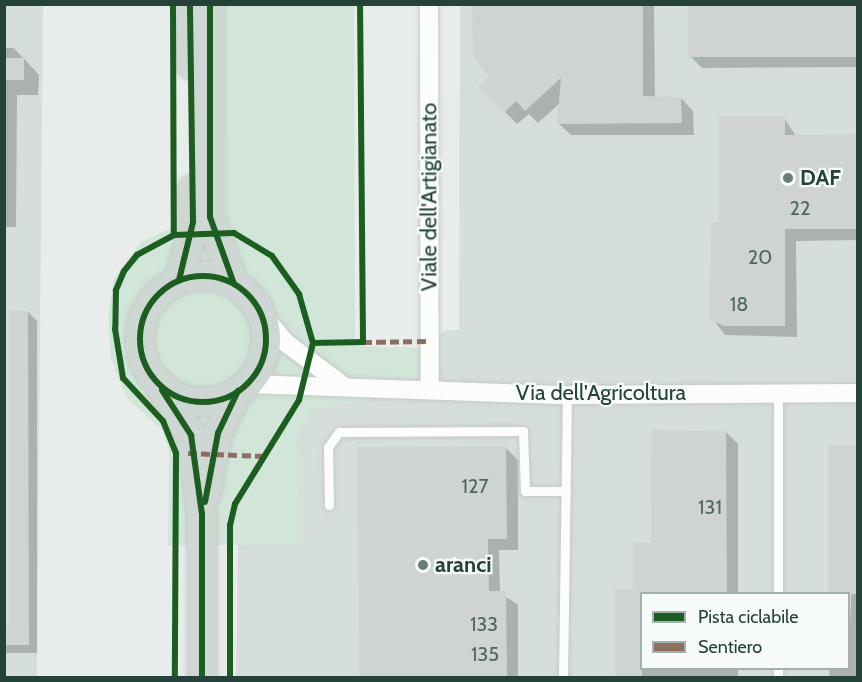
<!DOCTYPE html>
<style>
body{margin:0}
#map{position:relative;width:862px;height:682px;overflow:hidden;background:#e8edeb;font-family:Cabin,sans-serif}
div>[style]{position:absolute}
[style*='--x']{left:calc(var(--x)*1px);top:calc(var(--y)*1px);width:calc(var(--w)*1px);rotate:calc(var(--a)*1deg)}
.built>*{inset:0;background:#d6dedb}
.green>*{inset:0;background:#d1e6d8}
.shadow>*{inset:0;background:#0003}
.building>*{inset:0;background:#cfd4d2;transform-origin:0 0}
.roads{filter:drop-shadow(0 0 2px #c5cac8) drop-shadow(0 0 2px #c5cac8)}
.service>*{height:9px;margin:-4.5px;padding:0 4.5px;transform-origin:4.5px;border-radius:4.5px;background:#fcfcfc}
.minor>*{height:18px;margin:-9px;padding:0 9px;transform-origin:9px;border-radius:9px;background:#fcfcfc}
.primary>*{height:28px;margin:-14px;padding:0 14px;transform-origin:14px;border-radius:14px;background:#cfd7d5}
.primary>.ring{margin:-14px;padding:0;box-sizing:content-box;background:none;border:28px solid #cfd7d5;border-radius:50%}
.quiet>*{height:4.5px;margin-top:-2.25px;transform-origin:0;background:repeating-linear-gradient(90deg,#8d6e63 0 9px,transparent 0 13.5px)}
.cycleway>*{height:6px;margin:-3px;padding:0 3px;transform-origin:3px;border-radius:3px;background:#1b5e20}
.cycleway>.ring{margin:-3px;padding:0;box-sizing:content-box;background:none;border:6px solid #1b5e20;border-radius:50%}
.dots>*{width:16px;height:16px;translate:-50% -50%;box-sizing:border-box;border:3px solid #f7fbf9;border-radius:50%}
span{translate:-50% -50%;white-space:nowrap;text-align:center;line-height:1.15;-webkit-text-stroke:4.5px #f7fbf9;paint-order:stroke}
.number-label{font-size:20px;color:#506761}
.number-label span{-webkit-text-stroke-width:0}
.poi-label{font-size:22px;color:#24423a;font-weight:700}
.left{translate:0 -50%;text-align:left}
.street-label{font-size:22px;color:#24423a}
.frame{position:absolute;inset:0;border:6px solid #24423a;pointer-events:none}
.legend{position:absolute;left:640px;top:592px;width:210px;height:78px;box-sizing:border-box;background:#f7fbf9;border:2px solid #a3b1ad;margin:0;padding:8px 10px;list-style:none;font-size:18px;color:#24423a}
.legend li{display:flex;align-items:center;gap:12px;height:30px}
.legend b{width:30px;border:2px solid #a3b1ad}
</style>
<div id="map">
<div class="built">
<i style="clip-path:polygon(4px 5px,43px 5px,37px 678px,4px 677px)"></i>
<i style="clip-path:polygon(evenodd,460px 5px,857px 5px,857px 677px,236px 678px,238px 543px,297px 543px,296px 435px,311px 409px,431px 389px,426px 348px,444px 331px,459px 330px,460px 5px,642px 594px,848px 594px,848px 668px,642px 668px,642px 594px)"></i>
</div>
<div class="green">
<i style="clip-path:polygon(225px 5px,354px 5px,355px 346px,426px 348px,431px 389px,311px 409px,296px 435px,297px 544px,168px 546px,169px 451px,163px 431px,126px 397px,111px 359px,108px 317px,114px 278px,141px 242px,167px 230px,226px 227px)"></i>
</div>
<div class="shadow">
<i style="clip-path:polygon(473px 4px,654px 4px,655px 98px,681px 98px,693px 111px,694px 135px,571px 135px,558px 123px,560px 103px,538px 123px,529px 114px,517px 124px,480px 87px,491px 78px)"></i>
<i style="clip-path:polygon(858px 4px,858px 67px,702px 68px,690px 56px)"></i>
<i style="clip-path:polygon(4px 48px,14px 48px,39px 75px,38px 95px,17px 95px,16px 227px,4px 227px)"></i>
<i style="clip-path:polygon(784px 118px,796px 136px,858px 136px,858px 240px,796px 241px,797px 337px,725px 335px,710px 315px,720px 223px)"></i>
<i style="clip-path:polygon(28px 312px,37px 321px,37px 653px,4px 653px,4px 628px,11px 628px)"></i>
<i style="clip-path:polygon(726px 432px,738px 444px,738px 594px,642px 594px,642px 668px,738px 668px,738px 678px,617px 678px,634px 590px,653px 544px)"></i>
<i style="clip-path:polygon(858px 447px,858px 678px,830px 678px,829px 668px,848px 668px)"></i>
<i style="clip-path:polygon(506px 448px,518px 460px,518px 550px,499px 550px,500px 593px,518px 605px,518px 678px,360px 678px)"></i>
</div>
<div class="building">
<i style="clip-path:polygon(472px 4px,643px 4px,643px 96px,681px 97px,682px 123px,557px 124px,561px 78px,525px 111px,516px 101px,504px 113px,478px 87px,489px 78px,473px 55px)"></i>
<i style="left:688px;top:4px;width:170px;height:53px"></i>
<i style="left:4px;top:58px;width:20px;height:22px"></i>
<i style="clip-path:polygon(719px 116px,785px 116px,785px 135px,858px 134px,858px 229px,785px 229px,785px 326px,724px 326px,709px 319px,711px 222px,719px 222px)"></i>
<i style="clip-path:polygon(9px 311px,28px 311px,29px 645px,4px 645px,4px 626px,9px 626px)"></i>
<i style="clip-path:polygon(652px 430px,726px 431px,727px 594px,642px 594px,642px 678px,615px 678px,615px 589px,633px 589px,633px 543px,651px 543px)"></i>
<i style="left:828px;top:445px;width:30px;height:149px"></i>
<i style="clip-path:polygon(506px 446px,507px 539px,488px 539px,489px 591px,506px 591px,507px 678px,359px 678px,357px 447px)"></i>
</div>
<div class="roads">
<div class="service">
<i style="--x:329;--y:505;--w:58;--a:-91"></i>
<i style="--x:328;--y:447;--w:19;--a:-54"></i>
<i style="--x:339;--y:432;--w:184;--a:-0.3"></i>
<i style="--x:523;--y:431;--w:60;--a:88.1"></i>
<i style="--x:525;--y:491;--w:41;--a:0"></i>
<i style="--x:778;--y:594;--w:201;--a:-90"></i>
<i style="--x:563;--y:678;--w:283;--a:-89.2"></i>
<i style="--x:778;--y:678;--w:10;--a:-90"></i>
</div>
<div class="minor">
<i style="--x:429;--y:4;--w:386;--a:89.9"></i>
<i style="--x:260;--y:312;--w:40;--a:50"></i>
<i style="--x:286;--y:343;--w:72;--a:36.6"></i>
<i style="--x:248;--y:384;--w:319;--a:2"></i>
<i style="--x:567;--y:395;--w:291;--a:-0.4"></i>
</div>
<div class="primary">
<i style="--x:190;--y:4;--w:61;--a:89.1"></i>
<i style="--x:210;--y:4;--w:213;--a:90"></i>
<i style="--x:210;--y:217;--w:71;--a:70.3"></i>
<i class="ring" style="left:140px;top:276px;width:98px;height:98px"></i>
<i style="--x:179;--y:280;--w:41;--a:-74.2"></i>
<i style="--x:190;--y:241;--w:51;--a:-87.8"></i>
<i style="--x:160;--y:387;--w:57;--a:57.1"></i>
<i style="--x:191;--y:435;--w:80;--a:82.1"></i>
<i style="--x:202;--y:514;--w:164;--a:90"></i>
<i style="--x:206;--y:494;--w:62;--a:-78.9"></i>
<i style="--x:218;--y:433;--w:47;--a:-64.5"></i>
</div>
</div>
<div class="quiet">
<i style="--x:363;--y:342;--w:67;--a:-0.9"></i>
<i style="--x:188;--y:453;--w:76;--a:2.3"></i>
</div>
<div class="cycleway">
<i style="--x:173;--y:4;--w:231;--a:89.8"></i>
<i style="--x:174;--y:235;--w:42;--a:151.6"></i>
<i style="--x:137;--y:255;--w:21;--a:129"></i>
<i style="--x:124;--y:271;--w:21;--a:113"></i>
<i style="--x:116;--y:290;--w:39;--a:91"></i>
<i style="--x:115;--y:329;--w:50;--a:80.7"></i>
<i style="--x:123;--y:378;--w:59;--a:47.1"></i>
<i style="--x:163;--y:421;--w:35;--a:68"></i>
<i style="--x:176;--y:453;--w:225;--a:90.3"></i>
<i style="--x:210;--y:4;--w:213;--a:90"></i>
<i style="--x:210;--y:217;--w:71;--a:70.3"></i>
<i style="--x:174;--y:235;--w:60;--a:-1.9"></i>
<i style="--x:234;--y:233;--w:44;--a:31.2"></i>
<i style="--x:272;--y:256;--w:47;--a:54.6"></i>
<i style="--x:299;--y:294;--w:51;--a:74.1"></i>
<i style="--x:313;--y:343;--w:59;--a:103.8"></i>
<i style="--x:299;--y:400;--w:122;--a:121.6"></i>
<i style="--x:235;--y:504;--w:22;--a:103"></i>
<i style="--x:230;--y:525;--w:153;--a:90"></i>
<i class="ring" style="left:140px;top:276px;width:120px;height:120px"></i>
<i style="--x:179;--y:280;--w:60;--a:-76.4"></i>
<i style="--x:193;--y:222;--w:218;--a:-90.8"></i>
<i style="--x:313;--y:343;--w:50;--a:-1.1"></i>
<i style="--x:363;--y:342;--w:338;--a:-90.5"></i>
<i style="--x:162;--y:390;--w:54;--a:57.2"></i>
<i style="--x:191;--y:435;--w:80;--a:82.1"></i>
<i style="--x:202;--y:514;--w:164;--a:90"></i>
<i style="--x:205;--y:502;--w:70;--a:-79.3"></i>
<i style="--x:218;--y:433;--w:47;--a:-64.5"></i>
</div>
<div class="dots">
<i style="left:788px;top:178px;background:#697e78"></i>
<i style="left:423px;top:565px;background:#697e78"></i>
</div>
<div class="number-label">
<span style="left:800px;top:208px">22</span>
<span style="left:760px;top:257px">20</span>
<span style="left:739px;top:304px">18</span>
<span style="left:475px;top:486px">127</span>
<span style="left:710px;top:507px">131</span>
<span style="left:484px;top:624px">133</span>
<span style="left:485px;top:654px">135</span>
</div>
<div class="poi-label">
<span class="left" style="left:800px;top:178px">DAF</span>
<span class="left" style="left:435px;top:565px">aranci</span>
</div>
<div class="street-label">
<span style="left:429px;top:197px;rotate:-90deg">Viale dell'Artigianato</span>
<span style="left:601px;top:393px">Via dell'Agricoltura</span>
</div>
<div class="frame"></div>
<ul class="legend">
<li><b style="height:8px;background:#1b5e20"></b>Pista ciclabile</li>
<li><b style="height:8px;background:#8d6e63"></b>Sentiero</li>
</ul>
</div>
